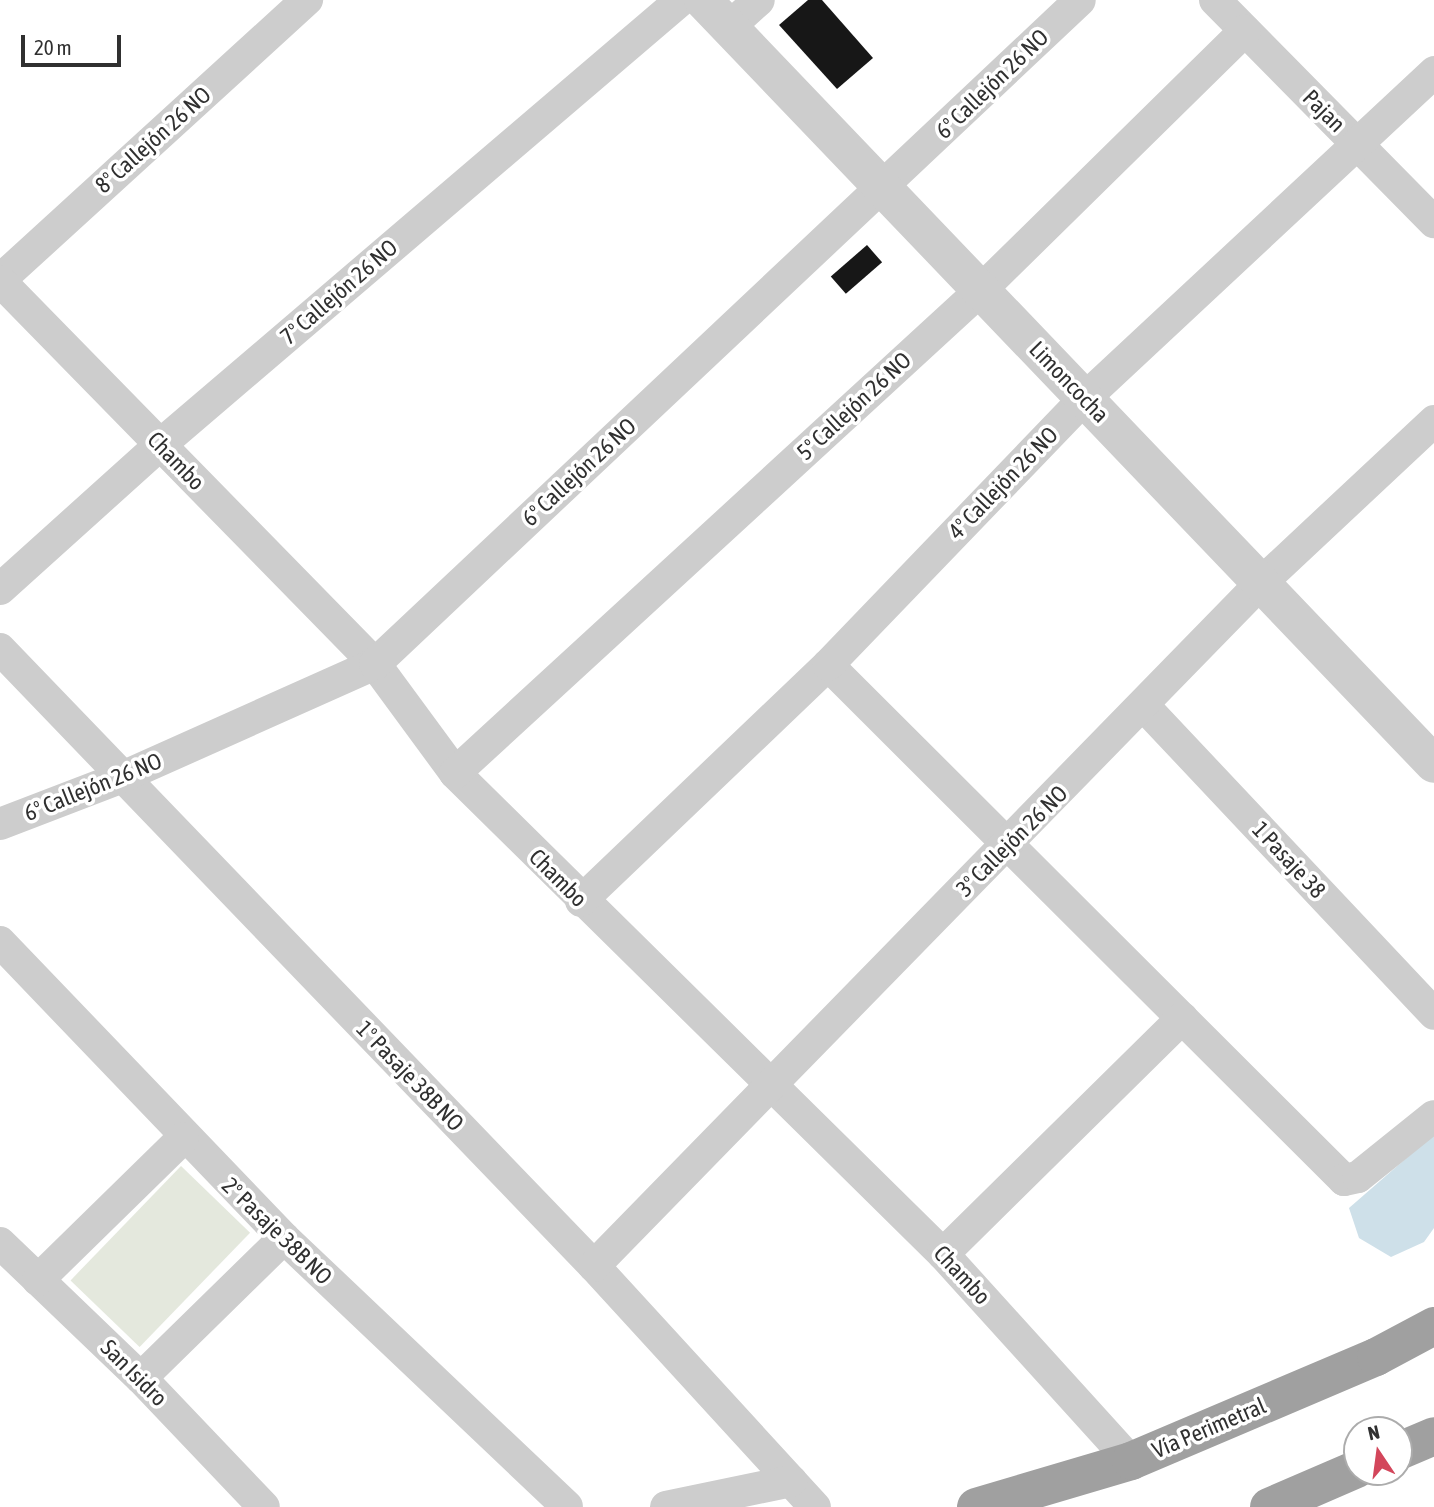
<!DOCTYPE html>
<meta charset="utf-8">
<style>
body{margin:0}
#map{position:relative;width:1434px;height:1507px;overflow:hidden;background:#fff;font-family:"Asap Condensed",sans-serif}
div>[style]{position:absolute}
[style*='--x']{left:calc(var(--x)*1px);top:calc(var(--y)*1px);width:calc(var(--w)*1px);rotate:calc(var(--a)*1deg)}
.green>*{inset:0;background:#e4e8dd;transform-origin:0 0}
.water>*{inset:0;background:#cee0e9}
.building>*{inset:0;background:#171717;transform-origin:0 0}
.minor>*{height:32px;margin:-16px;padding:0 16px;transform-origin:16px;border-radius:16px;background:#cdcdcd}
.tertiary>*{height:38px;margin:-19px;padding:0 19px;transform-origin:19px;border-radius:19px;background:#cdcdcd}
.trunk>*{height:38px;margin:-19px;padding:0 19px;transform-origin:19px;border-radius:19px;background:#a0a0a0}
span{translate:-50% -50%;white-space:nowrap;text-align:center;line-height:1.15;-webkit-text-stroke:7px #fff;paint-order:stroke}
.street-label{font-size:23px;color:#303030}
.north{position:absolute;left:1343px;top:1416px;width:70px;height:70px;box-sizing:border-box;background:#fff;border:2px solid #acacac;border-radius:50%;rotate:347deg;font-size:19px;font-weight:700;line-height:28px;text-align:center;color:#303030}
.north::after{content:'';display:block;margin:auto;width:24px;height:32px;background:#d3465b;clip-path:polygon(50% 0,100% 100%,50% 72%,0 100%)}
.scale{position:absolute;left:21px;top:35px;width:100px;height:32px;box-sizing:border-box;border:4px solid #303030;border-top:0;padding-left:9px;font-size:21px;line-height:24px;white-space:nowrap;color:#303030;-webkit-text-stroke:5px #fff;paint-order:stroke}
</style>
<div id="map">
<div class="green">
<i style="left:181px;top:1166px;width:96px;height:159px;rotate:44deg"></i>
</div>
<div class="water">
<i style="clip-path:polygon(1434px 1134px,1434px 1228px,1424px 1242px,1391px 1257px,1359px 1238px,1349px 1208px)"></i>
</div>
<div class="building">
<i style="clip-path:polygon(808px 0,822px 0,873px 58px,837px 89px,779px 25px)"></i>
<i style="left:867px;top:245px;width:23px;height:48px;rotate:49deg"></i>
</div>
<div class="minor">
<i style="--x:1215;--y:0;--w:312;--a:45.4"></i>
<i style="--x:729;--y:27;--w:40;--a:-42"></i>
<i style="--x:0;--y:280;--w:416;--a:-42.4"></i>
<i style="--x:0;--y:281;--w:536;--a:45.6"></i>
<i style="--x:375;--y:664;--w:135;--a:53.7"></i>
<i style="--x:455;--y:773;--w:685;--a:44.59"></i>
<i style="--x:943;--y:1254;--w:280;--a:47.8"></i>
<i style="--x:0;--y:589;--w:215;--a:-42"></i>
<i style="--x:160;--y:445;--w:685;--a:-40.5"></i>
<i style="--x:0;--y:649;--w:856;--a:46.09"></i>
<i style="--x:594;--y:1266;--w:327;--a:47.5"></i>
<i style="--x:828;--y:665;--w:729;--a:44.94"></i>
<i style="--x:1344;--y:1180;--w:14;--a:-12"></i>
<i style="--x:1358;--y:1177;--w:97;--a:-38.8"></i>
<i style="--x:1144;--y:706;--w:423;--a:46.7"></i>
<i style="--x:455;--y:773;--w:714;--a:-42.56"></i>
<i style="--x:981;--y:290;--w:370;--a:-44.5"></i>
<i style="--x:0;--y:824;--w:129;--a:-21"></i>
<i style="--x:120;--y:778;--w:279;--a:-24.1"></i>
<i style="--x:375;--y:664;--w:968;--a:-43.28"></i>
<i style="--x:581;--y:901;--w:342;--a:-43.7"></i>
<i style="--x:828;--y:665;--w:371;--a:-46.1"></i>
<i style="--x:1085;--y:398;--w:478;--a:-43"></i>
<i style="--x:0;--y:942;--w:410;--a:46.2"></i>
<i style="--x:284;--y:1238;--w:390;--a:43.5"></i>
<i style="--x:0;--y:1243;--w:195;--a:43.8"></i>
<i style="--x:141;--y:1378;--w:178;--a:46.4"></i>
<i style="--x:943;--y:1254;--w:336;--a:-44.6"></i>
<i style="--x:594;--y:1266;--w:955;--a:-45.68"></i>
<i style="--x:1261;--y:583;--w:237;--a:-43.1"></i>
<i style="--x:38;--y:1280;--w:203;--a:-44.4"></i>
<i style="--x:141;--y:1378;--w:200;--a:-44.4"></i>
<i style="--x:666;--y:1507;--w:128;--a:-11.7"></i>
</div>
<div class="tertiary">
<i style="--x:703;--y:0;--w:1057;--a:46.26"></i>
</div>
<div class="trunk">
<i style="--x:1399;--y:1451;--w:38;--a:-23"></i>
<i style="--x:976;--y:1507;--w:162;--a:-16.5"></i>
<i style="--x:1131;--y:1461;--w:266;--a:-23"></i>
<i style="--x:1376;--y:1357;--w:66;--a:-28.1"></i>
<i style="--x:1269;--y:1507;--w:96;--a:-23.4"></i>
</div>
<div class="street-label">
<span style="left:992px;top:84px;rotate:-44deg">6º Callejón 26 NO</span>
<span style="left:1324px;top:111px;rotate:45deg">Pajan</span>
<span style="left:153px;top:140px;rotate:-42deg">8º Callejón 26 NO</span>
<span style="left:339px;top:292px;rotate:-41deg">7º Callejón 26 NO</span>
<span style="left:1069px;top:382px;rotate:46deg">Limoncocha</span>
<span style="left:854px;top:406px;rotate:-43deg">5º Callejón 26 NO</span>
<span style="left:176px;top:461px;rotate:46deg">Chambo</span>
<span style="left:579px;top:472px;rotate:-43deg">6º Callejón 26 NO</span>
<span style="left:1003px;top:483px;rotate:-46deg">4º Callejón 26 NO</span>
<span style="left:93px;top:787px;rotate:-22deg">6º Callejón 26 NO</span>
<span style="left:1012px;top:841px;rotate:-45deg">3º Callejón 26 NO</span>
<span style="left:1289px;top:860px;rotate:47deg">1 Pasaje 38</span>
<span style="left:558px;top:878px;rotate:45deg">Chambo</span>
<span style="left:410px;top:1076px;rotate:46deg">1° Pasaje 38B NO</span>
<span style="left:277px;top:1231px;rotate:44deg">2° Pasaje 38B NO</span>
<span style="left:962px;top:1275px;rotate:47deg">Chambo</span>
<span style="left:134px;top:1373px;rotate:45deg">San Isidro</span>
<span style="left:1209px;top:1428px;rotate:-23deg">Vía Perimetral</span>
</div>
<div class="north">N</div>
<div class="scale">20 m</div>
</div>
